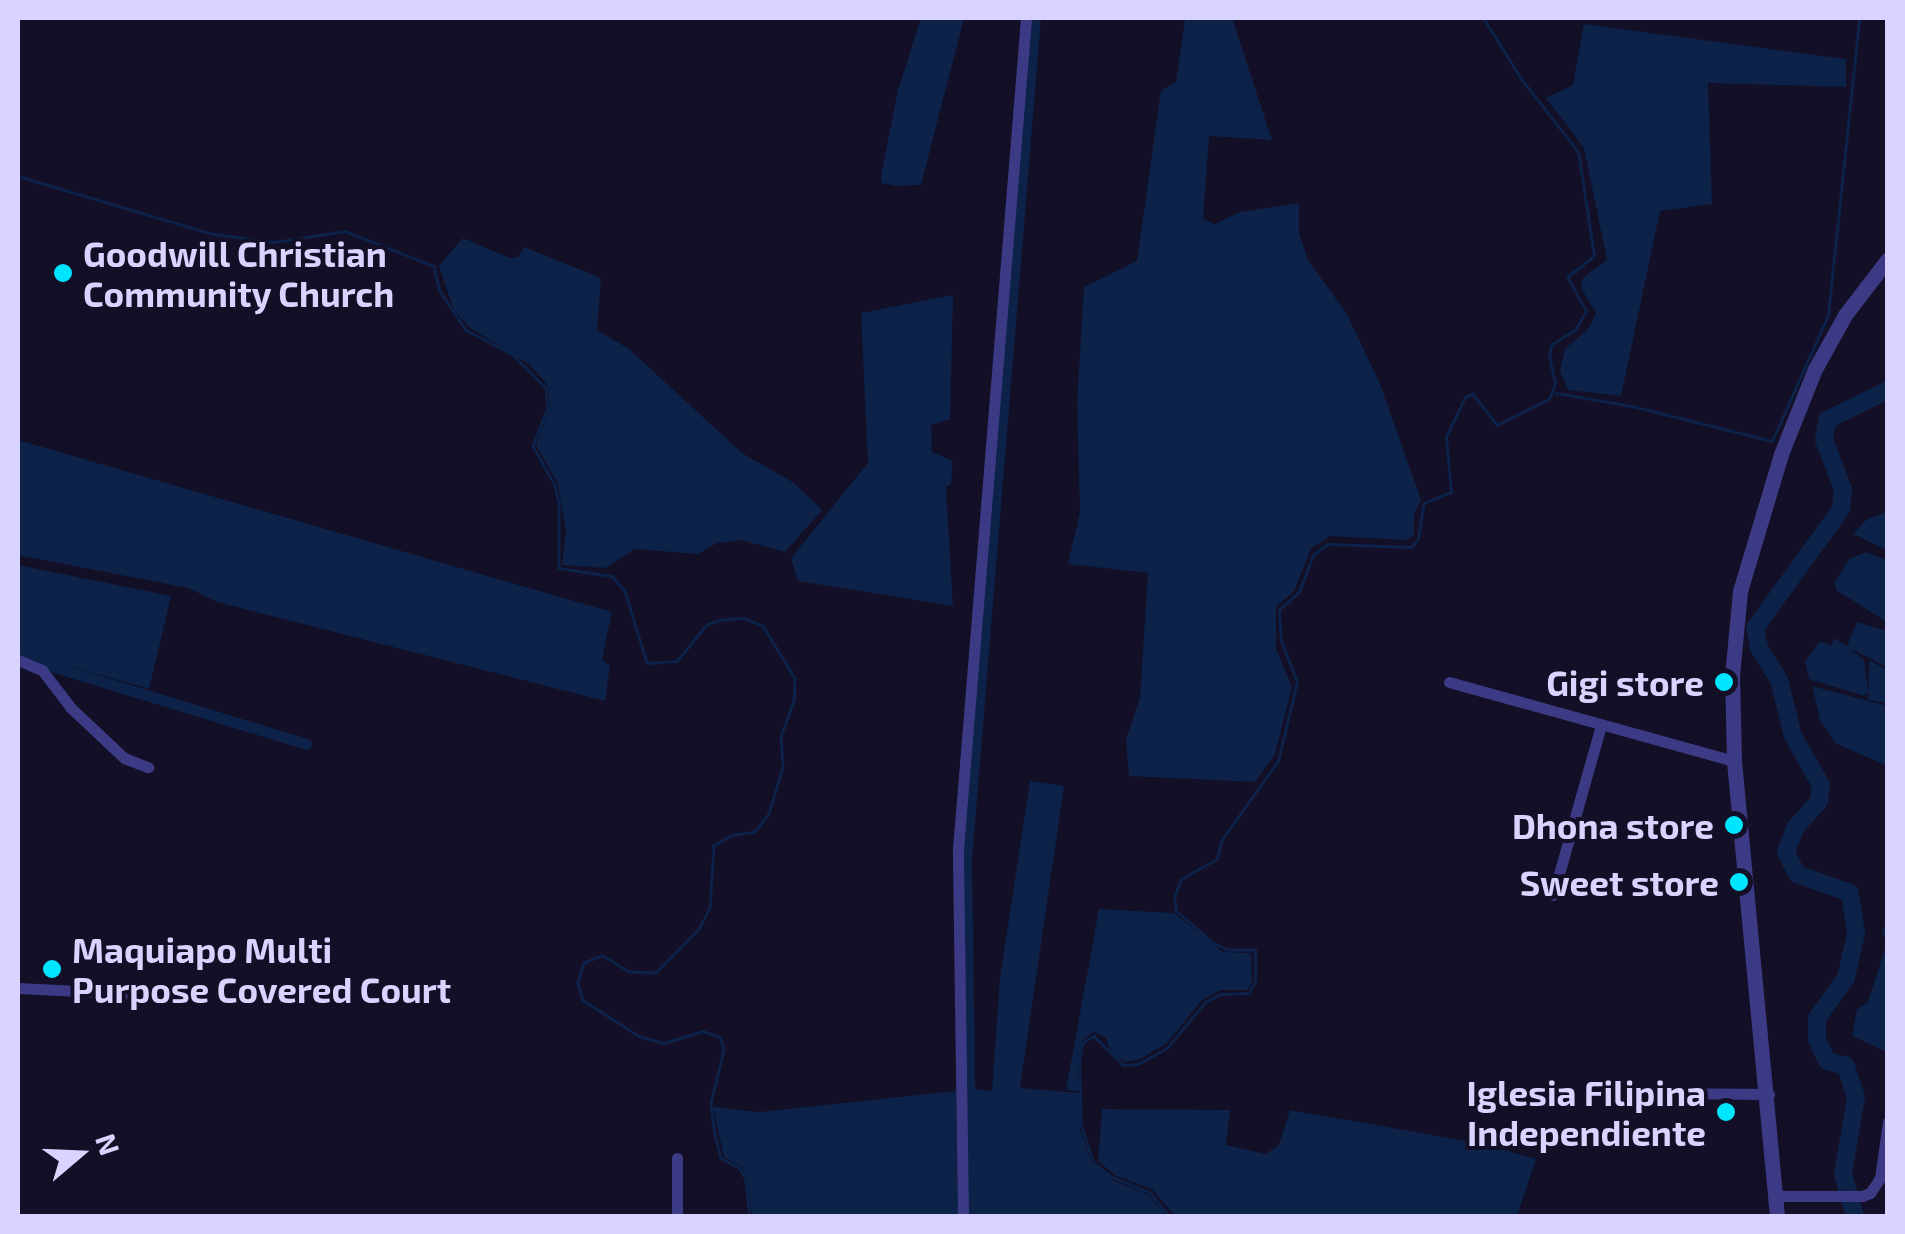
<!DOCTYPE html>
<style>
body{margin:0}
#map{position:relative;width:1905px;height:1234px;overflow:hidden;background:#130f26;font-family:"Exo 2",sans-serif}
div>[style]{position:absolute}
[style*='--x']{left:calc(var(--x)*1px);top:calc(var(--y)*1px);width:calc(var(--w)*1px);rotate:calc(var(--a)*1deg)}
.water>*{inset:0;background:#0c2248}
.stream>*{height:2.5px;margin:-1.25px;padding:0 1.25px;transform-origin:1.25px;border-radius:1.25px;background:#0c2248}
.canal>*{height:11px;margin:-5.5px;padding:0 5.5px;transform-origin:5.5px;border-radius:5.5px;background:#0c2248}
.river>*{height:18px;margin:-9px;padding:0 9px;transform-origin:9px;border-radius:9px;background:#0c2248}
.minor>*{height:11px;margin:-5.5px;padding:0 5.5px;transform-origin:5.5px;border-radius:5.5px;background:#3d3a85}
.tertiary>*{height:15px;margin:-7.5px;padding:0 7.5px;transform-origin:7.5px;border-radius:7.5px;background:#3d3a85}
.dots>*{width:28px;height:28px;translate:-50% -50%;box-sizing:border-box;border:5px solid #130f26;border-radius:50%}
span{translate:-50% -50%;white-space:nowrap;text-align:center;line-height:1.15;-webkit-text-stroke:8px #130f26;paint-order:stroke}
.poi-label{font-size:35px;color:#d9d4ff;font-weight:700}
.left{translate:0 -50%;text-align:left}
.right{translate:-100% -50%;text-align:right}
.frame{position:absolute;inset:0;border:20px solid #d9d4ff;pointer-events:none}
.north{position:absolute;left:30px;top:1104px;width:100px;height:100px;-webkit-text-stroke:8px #130f26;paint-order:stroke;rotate:71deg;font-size:28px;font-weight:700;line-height:40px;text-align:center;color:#d9d4ff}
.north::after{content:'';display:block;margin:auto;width:35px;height:45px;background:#d9d4ff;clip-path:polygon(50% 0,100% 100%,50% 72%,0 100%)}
</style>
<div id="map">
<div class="water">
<i style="clip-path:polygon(921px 18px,964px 18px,921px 185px,895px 186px,882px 183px,881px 176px,898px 90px)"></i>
<i style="clip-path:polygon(1180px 18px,1232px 18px,1272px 140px,1209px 136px,1203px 219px,1215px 224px,1240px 212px,1299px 203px,1299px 232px,1308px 260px,1347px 314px,1380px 384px,1421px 500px,1414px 514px,1414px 536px,1405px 540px,1330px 536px,1311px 549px,1294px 591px,1276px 607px,1276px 649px,1292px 687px,1275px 754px,1255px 782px,1129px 776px,1126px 740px,1140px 698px,1148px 573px,1068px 564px,1080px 512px,1077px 403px,1084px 287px,1137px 261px,1161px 90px,1176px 82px,1185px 19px)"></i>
<i style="clip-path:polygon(1584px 24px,1846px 59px,1846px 87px,1708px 83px,1712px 204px,1660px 211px,1621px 396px,1568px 390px,1560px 371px,1565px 349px,1589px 328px,1596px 313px,1581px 288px,1583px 278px,1607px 260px,1584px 148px,1546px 98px,1573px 85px)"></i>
<i style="clip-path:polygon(463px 238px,510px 258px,518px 257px,524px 247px,601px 278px,597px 330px,629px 349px,742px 453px,794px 483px,822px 510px,785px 552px,741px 540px,717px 543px,698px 554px,635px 549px,605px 568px,562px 565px,566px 532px,558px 484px,536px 445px,550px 407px,548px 386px,530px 365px,469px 327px,454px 310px,439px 266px)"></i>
<i style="clip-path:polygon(953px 295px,950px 419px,931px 425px,932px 452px,953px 461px,951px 484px,946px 487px,953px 606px,798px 581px,791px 558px,868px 463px,861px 313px)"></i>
<i style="clip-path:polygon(18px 440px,612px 612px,602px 659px,610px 666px,605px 701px,217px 602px,188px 588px,18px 555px)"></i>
<i style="clip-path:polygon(1887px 512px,1887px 550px,1853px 534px,1867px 519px)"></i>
<i style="clip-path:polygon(1866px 552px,1887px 560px,1887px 622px,1836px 590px,1835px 582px,1849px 559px)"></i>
<i style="clip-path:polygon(18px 565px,171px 596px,149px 689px,18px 651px)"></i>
<i style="clip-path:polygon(1857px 622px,1887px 631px,1887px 667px,1849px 648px,1864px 660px,1868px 692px,1864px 696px,1809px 679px,1805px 661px,1820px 641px,1831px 646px,1834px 638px,1847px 646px)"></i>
<i style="clip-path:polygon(1869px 660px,1887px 670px,1887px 703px,1868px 700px)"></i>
<i style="clip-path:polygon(1812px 686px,1887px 706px,1887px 766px,1835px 743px,1820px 720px)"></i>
<i style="clip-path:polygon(1030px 781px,1064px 786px,1020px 1088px,1081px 1093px,1080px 1129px,1091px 1162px,1112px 1180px,1149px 1195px,1167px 1216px,973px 1216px,971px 1089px,992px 1091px,1000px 978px)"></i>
<i style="clip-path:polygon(1099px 909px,1174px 913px,1223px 952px,1251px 953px,1252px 982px,1248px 990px,1221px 990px,1202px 1000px,1167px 1043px,1138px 1060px,1125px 1062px,1112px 1055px,1106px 1038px,1093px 1032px,1082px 1041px,1077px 1073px,1082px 1091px,1066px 1090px)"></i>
<i style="clip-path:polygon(1887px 923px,1887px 1052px,1852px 1036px,1857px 1009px,1868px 1002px,1887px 943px,1882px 930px)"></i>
<i style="clip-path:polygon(956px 1091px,958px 1216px,752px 1216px,747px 1179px,742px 1167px,724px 1157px,713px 1107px,759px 1112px)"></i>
<i style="clip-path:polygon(1102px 1109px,1230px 1110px,1226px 1145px,1266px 1154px,1279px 1145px,1290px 1110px,1484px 1144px,1536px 1159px,1517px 1216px,1175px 1216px,1152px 1189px,1116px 1176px,1098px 1161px)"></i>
</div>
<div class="stream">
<i style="--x:18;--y:176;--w:203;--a:16.6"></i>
<i style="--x:213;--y:234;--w:62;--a:7.5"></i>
<i style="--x:274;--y:242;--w:72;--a:-8.8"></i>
<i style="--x:345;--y:231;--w:96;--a:21.5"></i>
<i style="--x:434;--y:266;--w:26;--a:77"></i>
<i style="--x:440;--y:291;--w:47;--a:56.3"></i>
<i style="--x:466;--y:330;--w:52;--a:27.6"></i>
<i style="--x:512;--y:354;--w:48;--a:45"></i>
<i style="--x:546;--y:388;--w:20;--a:84"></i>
<i style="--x:548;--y:408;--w:41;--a:111.5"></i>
<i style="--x:533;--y:446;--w:45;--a:60.6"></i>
<i style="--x:555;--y:485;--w:18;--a:77"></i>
<i style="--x:559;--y:503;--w:65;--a:90"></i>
<i style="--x:559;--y:568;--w:54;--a:8.6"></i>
<i style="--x:612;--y:576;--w:20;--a:49"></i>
<i style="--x:625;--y:591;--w:75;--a:73"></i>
<i style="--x:647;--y:663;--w:30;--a:-4"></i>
<i style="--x:677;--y:661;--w:46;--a:-51.1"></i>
<i style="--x:706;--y:625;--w:14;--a:-21"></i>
<i style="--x:719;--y:620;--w:25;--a:-5"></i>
<i style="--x:744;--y:618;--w:21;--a:23"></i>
<i style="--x:763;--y:626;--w:61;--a:58.4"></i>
<i style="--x:795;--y:678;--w:23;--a:92"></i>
<i style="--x:794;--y:701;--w:38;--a:110"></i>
<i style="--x:781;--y:737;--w:30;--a:86"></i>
<i style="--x:783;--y:767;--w:49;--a:106.6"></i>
<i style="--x:769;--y:814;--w:23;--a:128"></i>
<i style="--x:755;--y:832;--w:24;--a:171"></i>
<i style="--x:731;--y:836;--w:20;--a:150"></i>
<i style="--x:714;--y:846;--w:62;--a:93.7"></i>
<i style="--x:710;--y:908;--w:22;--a:117"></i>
<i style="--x:700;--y:928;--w:63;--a:134.4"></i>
<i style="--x:656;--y:973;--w:27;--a:-178"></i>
<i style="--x:629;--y:972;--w:31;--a:-149"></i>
<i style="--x:602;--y:956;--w:19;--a:159"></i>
<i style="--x:584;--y:963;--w:21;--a:107"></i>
<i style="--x:578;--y:983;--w:18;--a:74"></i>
<i style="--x:583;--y:1000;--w:67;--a:32.7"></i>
<i style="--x:639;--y:1036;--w:26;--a:16"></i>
<i style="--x:664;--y:1043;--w:41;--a:-17.1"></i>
<i style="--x:703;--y:1031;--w:19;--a:21"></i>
<i style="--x:721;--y:1038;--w:12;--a:76"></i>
<i style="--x:724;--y:1050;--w:55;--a:103.8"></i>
<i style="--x:711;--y:1103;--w:31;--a:83"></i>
<i style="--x:715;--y:1134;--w:25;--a:76"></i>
<i style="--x:721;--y:1158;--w:21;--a:28"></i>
<i style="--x:740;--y:1168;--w:13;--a:63"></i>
<i style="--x:746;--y:1180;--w:36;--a:84"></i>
<i style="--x:1556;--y:393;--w:77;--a:9.7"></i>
<i style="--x:1632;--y:406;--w:144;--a:14"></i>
<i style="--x:1772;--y:441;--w:138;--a:-66"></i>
<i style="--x:1828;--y:315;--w:299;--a:-84"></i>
<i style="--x:1108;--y:1216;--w:7;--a:0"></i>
<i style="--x:1169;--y:1216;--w:30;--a:-130"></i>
<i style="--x:1150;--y:1193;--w:42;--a:-157.7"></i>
<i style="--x:1111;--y:1177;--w:23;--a:-142"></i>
<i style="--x:1093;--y:1163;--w:39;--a:-108"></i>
<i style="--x:1081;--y:1126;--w:65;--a:-91.8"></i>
<i style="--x:1079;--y:1061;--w:19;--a:-78"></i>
<i style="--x:1083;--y:1042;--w:13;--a:-29"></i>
<i style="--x:1094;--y:1036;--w:41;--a:45"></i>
<i style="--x:1123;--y:1065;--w:15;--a:-4"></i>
<i style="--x:1138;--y:1064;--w:33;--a:-29"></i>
<i style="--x:1167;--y:1048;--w:60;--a:-50.4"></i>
<i style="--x:1205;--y:1002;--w:18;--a:-27"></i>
<i style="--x:1221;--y:994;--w:28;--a:-2"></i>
<i style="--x:1249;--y:993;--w:13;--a:-63"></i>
<i style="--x:1255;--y:981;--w:31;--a:-90"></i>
<i style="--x:1255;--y:950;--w:28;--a:180"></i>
<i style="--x:1227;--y:950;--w:17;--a:-152"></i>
<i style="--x:1212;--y:942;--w:48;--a:-139.3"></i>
<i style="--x:1176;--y:911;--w:14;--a:-98"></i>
<i style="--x:1174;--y:897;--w:19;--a:-69"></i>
<i style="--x:1181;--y:879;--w:41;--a:-29.1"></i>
<i style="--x:1217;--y:859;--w:18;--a:-77"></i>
<i style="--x:1221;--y:841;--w:98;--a:-54.5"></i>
<i style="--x:1278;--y:761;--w:81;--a:-76.5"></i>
<i style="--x:1297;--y:682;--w:44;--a:-111.3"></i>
<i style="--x:1281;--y:641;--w:31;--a:-94"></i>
<i style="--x:1279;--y:610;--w:27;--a:-42"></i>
<i style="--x:1299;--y:592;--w:40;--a:-69"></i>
<i style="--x:1313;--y:555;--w:18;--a:-38"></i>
<i style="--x:1327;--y:544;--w:84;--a:2"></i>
<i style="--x:1411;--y:547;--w:11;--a:-49"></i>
<i style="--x:1418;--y:539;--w:36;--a:-81"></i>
<i style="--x:1424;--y:503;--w:29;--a:-22"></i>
<i style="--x:1451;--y:492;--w:55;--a:-95.2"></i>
<i style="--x:1446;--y:437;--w:44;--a:-64.6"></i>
<i style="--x:1465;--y:397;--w:9;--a:-21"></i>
<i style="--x:1473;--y:394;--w:39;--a:52"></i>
<i style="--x:1497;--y:425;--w:58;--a:-26.6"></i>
<i style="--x:1549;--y:399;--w:16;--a:-68"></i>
<i style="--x:1555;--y:384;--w:30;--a:-102"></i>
<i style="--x:1549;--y:355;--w:11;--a:-75"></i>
<i style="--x:1552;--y:344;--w:27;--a:-31"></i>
<i style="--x:1575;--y:330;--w:22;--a:-60"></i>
<i style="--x:1586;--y:311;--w:39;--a:-119"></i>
<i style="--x:1567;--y:277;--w:34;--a:-38"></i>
<i style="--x:1594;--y:256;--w:105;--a:-98.7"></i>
<i style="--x:1578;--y:152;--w:93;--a:-128"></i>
<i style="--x:1521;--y:79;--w:72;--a:-121.9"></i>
</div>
<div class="canal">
<i style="--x:22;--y:657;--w:297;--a:17"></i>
<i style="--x:971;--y:1216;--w:357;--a:-90.8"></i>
<i style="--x:966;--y:859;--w:844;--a:-85.31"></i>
</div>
<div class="river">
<i style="--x:1855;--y:1216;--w:44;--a:-105.9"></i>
<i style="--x:1843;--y:1174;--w:78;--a:-80.4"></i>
<i style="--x:1856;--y:1097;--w:33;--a:-108"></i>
<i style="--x:1846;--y:1066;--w:20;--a:-165"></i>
<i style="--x:1827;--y:1061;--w:23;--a:-115"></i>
<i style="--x:1817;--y:1040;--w:22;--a:-90"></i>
<i style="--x:1817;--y:1018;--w:49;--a:-54.1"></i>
<i style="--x:1846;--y:978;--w:45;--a:-77.2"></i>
<i style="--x:1856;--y:934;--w:41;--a:-98.3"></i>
<i style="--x:1850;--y:893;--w:56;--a:-160.3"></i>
<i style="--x:1797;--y:874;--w:25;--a:-117"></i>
<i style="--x:1786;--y:852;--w:26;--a:-69"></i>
<i style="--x:1795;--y:828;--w:36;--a:-48"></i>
<i style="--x:1819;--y:801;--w:16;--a:-83"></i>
<i style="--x:1821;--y:785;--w:56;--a:-119.7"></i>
<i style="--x:1793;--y:736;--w:58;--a:-104"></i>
<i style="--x:1779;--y:680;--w:38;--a:-122"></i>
<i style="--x:1759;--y:648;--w:20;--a:-101"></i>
<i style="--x:1755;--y:628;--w:147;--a:-54.1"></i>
<i style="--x:1841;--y:509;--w:20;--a:-84"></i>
<i style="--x:1843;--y:489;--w:53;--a:-111.2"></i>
<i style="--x:1824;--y:440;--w:20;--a:-81"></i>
<i style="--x:1827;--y:420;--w:68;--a:-26.2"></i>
</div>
<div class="minor">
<i style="--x:18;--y:660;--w:26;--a:23"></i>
<i style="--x:42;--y:670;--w:48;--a:52.7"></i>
<i style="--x:71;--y:708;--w:73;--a:43.3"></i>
<i style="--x:124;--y:758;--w:26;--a:21"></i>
<i style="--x:1449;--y:682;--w:296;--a:15.5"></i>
<i style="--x:1553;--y:895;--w:177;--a:-74.2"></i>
<i style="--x:18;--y:988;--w:139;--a:2.9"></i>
<i style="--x:1651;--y:1093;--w:118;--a:0.5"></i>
<i style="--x:677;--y:1158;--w:58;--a:90"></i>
<i style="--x:1776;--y:1196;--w:86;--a:0"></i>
<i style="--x:1862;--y:1196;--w:9;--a:-21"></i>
<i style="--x:1870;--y:1193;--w:18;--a:-56"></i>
<i style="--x:1880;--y:1178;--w:57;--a:-81.9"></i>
<i style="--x:963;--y:1216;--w:367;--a:-90.8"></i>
<i style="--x:958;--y:849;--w:834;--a:-85.32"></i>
</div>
<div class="tertiary">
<i style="--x:1777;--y:1216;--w:457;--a:-95.4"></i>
<i style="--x:1734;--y:761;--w:85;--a:-91.3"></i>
<i style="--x:1732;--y:676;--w:85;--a:-84.6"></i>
<i style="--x:1740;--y:591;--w:143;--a:-73.3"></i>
<i style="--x:1781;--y:454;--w:92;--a:-68.2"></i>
<i style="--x:1815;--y:369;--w:62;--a:-60.9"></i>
<i style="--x:1845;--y:315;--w:71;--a:-52.5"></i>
</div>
<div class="dots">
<i style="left:63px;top:273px;background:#00e5ff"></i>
<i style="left:1724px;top:682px;background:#00e5ff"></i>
<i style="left:1734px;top:825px;background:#00e5ff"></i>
<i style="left:1739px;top:882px;background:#00e5ff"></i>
<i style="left:52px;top:969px;background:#00e5ff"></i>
<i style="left:1726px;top:1112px;background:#00e5ff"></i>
</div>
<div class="poi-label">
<span class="left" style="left:83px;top:273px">Goodwill Christian<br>Community Church</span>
<span class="right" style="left:1704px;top:682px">Gigi store</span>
<span class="right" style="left:1714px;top:825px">Dhona store</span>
<span class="right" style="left:1719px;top:882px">Sweet store</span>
<span class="left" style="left:72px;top:969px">Maquiapo Multi<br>Purpose Covered Court</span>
<span class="right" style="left:1706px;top:1112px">Iglesia Filipina<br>Independiente</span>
</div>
<div class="frame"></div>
<div class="north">N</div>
</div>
